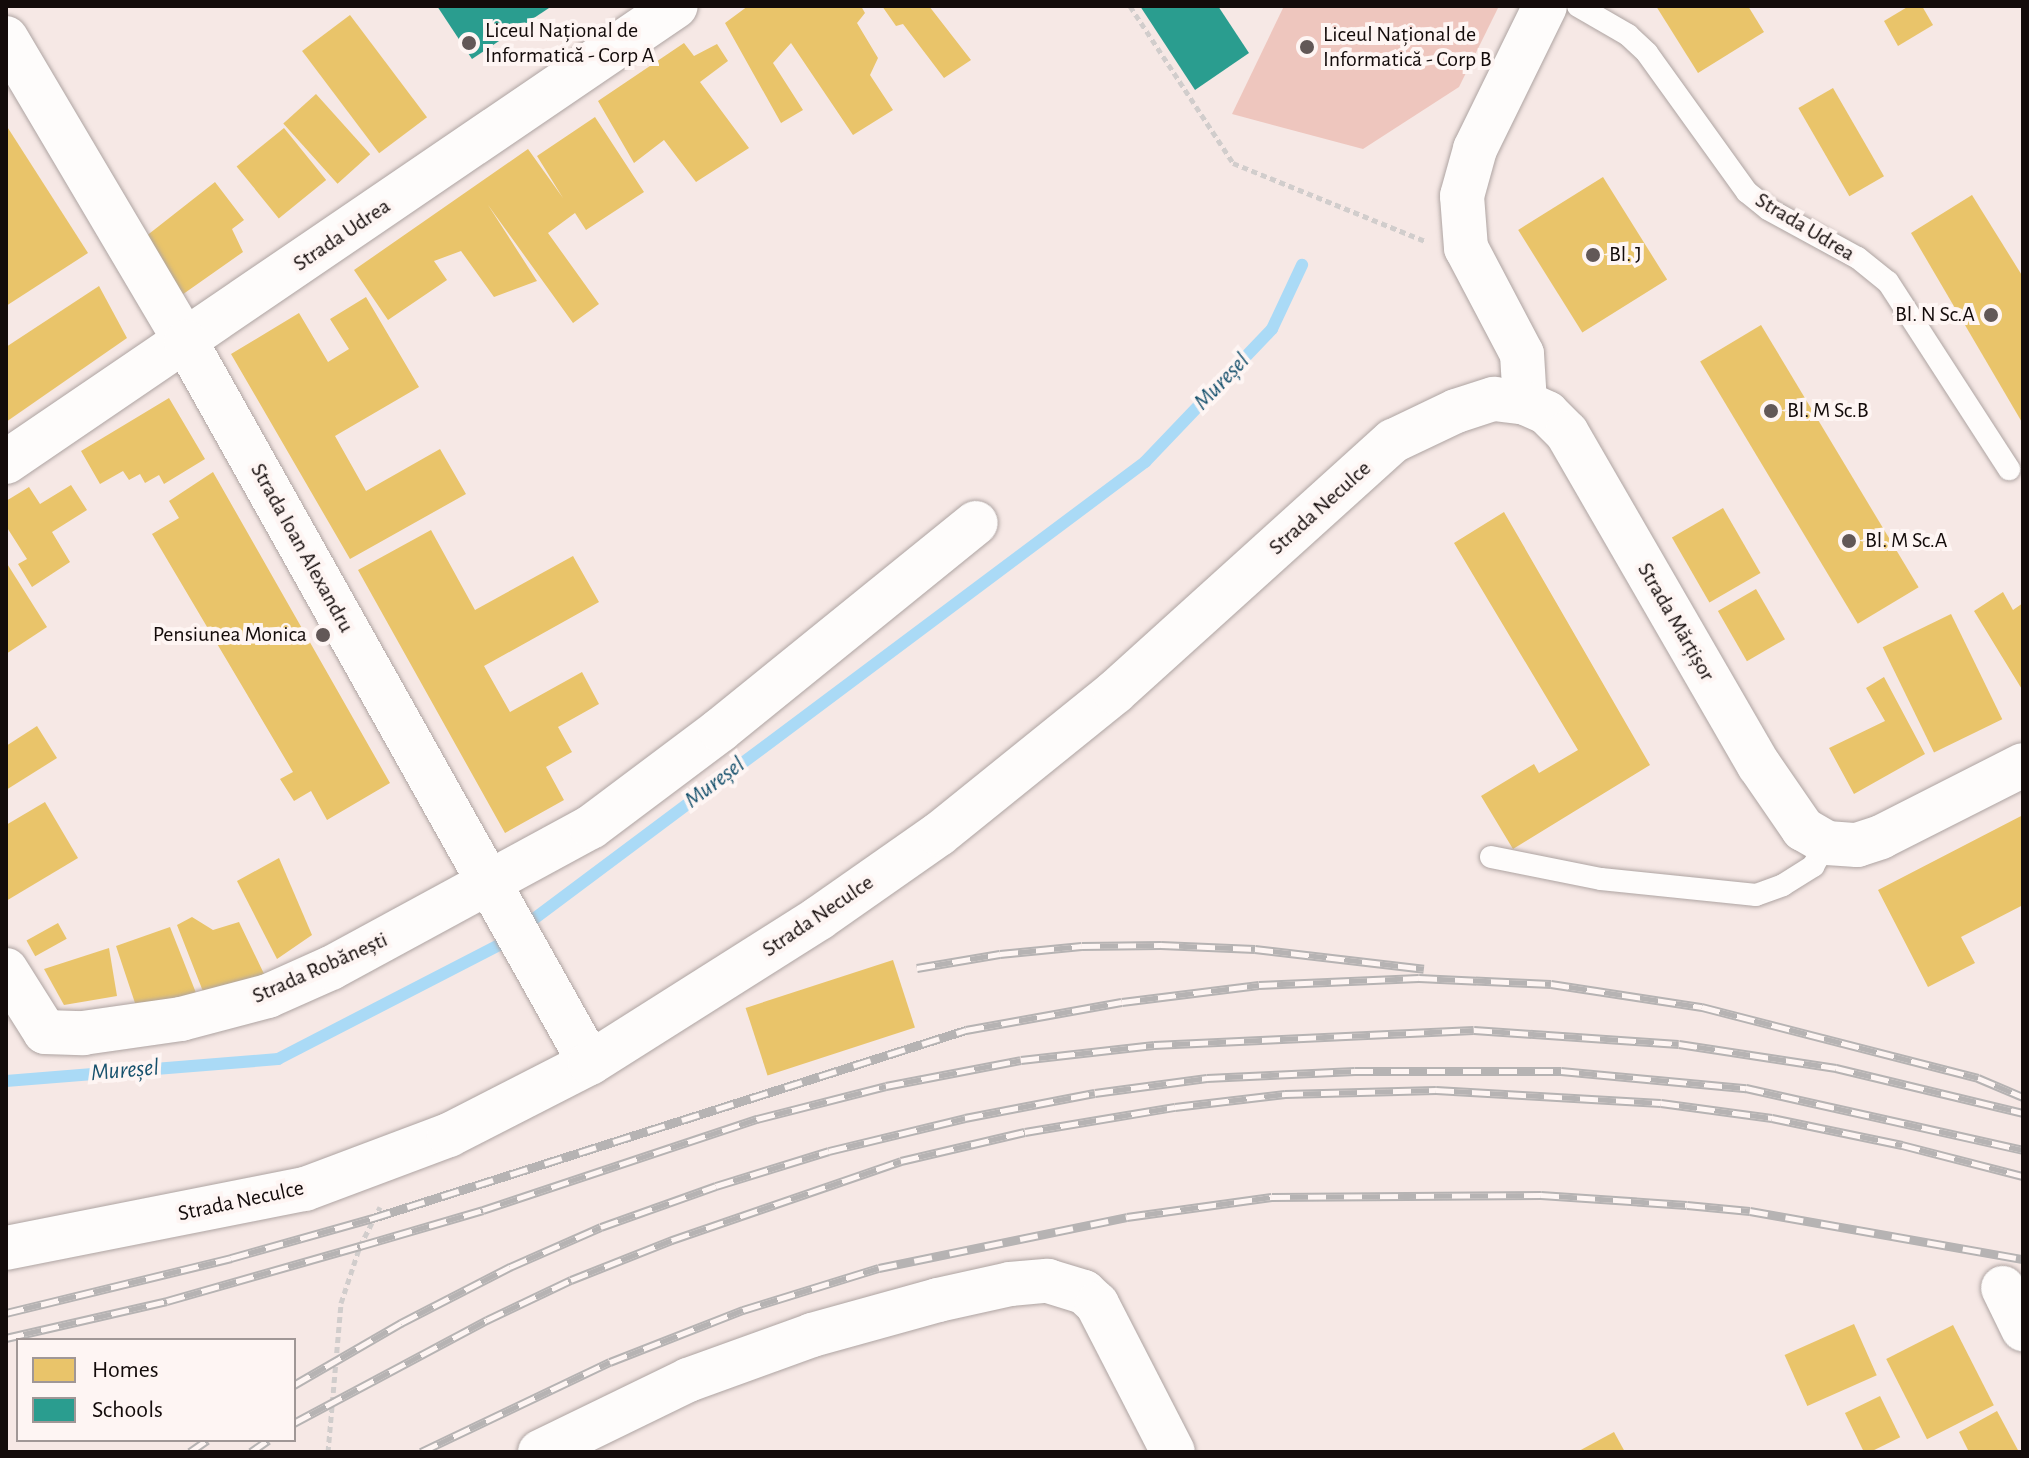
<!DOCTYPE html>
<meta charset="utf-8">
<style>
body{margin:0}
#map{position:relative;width:2029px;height:1458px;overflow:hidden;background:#f6e8e5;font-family:"Alegreya Sans",sans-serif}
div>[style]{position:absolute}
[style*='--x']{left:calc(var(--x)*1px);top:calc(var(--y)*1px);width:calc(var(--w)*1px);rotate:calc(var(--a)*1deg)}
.green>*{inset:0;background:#eec6be}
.homes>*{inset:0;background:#e9c46a;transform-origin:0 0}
.schools>*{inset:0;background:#2a9d8f}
.stream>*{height:12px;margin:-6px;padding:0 6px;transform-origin:6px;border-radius:6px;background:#aadaf6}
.path>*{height:5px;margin-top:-2.5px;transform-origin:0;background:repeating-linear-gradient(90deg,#d1cdcc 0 6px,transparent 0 10px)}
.roads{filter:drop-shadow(0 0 2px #aea4a2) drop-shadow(0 0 2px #aea4a2)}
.service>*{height:22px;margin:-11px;padding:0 11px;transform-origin:11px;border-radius:11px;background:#fefcfb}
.minor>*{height:44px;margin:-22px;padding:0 22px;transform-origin:22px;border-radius:22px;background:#fefcfb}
.tertiary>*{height:44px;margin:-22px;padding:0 22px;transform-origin:22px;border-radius:22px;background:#fefcfb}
.rail>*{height:9px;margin-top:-4.5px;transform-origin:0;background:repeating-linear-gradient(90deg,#fef5f3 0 18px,#b6b3b3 0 36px);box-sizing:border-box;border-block:2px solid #b6b3b3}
.dots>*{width:22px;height:22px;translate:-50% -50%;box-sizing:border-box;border:4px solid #fef5f3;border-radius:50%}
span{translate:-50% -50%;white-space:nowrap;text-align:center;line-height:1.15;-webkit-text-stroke:8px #fef5f3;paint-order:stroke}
.poi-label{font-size:22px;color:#130b0a}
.left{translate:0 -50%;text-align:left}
.right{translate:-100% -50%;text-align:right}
.street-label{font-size:22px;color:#130b0a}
.water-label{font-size:24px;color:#15506c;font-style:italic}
.frame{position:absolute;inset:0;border:8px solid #130b0a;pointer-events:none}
.legend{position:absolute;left:16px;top:1338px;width:280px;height:104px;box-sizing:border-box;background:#fef5f3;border:2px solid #a09796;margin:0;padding:10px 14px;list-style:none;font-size:24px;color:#130b0a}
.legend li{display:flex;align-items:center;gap:16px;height:40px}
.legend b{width:40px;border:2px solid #a09796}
</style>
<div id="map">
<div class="green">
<i style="clip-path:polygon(1284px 6px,1499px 6px,1459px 87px,1363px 149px,1232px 114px)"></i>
</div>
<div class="homes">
<i style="clip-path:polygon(748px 6px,861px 6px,865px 13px,857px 23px,878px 58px,870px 75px,893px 110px,853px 135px,791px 43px,773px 63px,803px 110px,781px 123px,725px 23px)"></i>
<i style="clip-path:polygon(882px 6px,929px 6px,971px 60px,944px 78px,903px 24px,896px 26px)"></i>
<i style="clip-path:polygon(1656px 6px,1748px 6px,1764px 32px,1698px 73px)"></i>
<i style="clip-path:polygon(1909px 6px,1922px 6px,1933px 25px,1898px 46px,1884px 21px)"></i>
<i style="left:350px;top:15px;width:128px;height:60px;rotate:53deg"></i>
<i style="clip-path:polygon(684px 43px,694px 56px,717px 44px,728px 61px,700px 82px,749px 148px,696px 182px,664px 140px,634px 163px,598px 101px)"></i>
<i style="left:1833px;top:88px;width:102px;height:40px;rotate:60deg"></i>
<i style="left:316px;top:94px;width:81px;height:44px;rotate:48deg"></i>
<i style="clip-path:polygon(595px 117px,644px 192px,586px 230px,575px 213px,548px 233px,599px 304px,573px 323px,488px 205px,537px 281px,494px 297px,461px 251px,434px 261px,447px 280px,388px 320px,354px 270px,528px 149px,563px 198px,537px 156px)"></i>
<i style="clip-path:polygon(6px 125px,88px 253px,6px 306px)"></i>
<i style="left:284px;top:128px;width:67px;height:61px;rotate:51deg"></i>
<i style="left:1603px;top:177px;width:121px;height:100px;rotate:58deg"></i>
<i style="clip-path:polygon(215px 182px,244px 220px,232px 229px,243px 252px,179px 297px,145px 237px)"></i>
<i style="clip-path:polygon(1972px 195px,2023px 277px,2023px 424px,1911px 233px)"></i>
<i style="clip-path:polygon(99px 286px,127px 338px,6px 422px,6px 347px)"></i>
<i style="clip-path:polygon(366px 297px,419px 387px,335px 436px,366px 491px,440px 449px,466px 494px,350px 559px,231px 354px,299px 313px,328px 362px,349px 349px,330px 319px)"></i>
<i style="left:1761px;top:325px;width:306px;height:71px;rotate:59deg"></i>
<i style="clip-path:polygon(169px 398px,205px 459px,164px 484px,159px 475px,145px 483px,140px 474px,129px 480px,123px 471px,100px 484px,81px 451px)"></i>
<i style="clip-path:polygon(213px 472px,390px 783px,327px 820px,311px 791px,294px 801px,280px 779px,293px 772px,152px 534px,179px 518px,169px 501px)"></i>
<i style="clip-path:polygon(71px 485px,87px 510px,52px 532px,70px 562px,32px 587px,18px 564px,27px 559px,6px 526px,6px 501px,29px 487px,40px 504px)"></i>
<i style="left:1723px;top:508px;width:75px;height:59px;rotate:60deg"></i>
<i style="clip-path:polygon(1504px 512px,1650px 765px,1513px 849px,1481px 796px,1534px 764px,1539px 773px,1578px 750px,1454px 543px)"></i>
<i style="clip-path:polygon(431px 530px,475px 610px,573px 556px,599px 602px,484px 666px,510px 712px,582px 672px,599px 704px,558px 727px,572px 752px,546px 767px,564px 800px,505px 833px,358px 570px)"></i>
<i style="clip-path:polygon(6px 562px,47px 627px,6px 654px)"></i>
<i style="left:1756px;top:589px;width:58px;height:44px;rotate:60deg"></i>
<i style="clip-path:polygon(2003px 592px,2013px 610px,2023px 603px,2023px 691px,1974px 611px)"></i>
<i style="left:1951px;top:614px;width:117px;height:76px;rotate:64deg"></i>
<i style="clip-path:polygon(1884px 677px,1925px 754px,1854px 794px,1829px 748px,1885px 721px,1866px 688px)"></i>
<i style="clip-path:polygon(37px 726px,57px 758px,6px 790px,6px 746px)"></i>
<i style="clip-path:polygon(45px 802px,78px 858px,6px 901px,6px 825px)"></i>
<i style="clip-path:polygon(2023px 815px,2023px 905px,1961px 937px,1975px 963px,1928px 987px,1878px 890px)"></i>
<i style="clip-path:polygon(279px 858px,312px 935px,277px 959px,237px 881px)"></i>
<i style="clip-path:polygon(192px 917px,213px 930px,239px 922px,266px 978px,204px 994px,177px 925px)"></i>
<i style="left:58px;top:923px;width:18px;height:36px;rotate:61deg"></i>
<i style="clip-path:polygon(170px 927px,198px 998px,135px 1003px,116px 946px)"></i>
<i style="clip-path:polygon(109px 948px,117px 996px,64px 1005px,44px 969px)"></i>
<i style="left:893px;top:960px;width:71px;height:155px;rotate:72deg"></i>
<i style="left:1854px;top:1324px;width:56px;height:76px;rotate:66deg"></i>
<i style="left:1953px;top:1325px;width:90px;height:75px;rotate:63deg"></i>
<i style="left:1880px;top:1396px;width:46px;height:39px;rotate:64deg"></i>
<i style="clip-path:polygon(1997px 1411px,2019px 1452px,1969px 1452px,1959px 1432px)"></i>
<i style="clip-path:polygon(1614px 1432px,1625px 1452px,1577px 1452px)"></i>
</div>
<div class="schools">
<i style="clip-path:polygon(437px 6px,552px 6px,472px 59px)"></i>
<i style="clip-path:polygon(1140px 6px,1218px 6px,1249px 53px,1195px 90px)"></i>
</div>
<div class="stream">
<i style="--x:6;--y:1081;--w:273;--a:-4.6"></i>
<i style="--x:278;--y:1059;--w:249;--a:-27.3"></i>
<i style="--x:499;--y:945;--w:807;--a:-36.78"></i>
<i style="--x:1145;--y:462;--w:184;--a:-46.3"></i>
<i style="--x:1272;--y:329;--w:71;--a:-64.9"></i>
</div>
<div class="path">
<i style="--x:1130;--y:6;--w:188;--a:56.7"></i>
<i style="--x:1233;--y:163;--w:207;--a:22.1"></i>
<i style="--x:328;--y:1452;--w:150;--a:-85"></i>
<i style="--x:341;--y:1303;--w:60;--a:-71.6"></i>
<i style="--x:360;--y:1246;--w:44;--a:-62.9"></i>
</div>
<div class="roads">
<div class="service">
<i style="--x:1578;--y:6;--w:58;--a:30.1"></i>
<i style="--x:1628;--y:35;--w:26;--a:43"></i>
<i style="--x:1647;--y:53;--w:171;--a:54.3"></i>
<i style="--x:1747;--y:192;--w:27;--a:39"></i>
<i style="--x:1768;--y:209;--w:102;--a:28.6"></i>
<i style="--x:1858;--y:258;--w:38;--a:39"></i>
<i style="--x:1888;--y:282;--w:223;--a:57.1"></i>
<i style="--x:1491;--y:857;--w:112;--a:11.3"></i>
<i style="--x:1601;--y:879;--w:156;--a:5.9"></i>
<i style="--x:1756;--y:895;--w:29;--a:-20"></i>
<i style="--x:1783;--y:885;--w:36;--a:-32"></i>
<i style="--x:1813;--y:866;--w:27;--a:-59"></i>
</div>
<div class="minor">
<i style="--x:1525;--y:403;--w:49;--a:-93.5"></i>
<i style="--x:1522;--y:354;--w:120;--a:-117.8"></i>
<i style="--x:1466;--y:248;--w:52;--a:-94.4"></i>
<i style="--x:1462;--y:196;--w:49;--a:-74.5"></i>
<i style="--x:1475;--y:149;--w:159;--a:-63.9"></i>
<i style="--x:6;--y:462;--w:810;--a:-34.24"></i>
<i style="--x:6;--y:970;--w:73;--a:57.8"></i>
<i style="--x:45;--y:1032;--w:38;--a:2"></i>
<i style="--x:83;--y:1033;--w:99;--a:-8.1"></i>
<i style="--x:181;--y:1019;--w:90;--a:-14.8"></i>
<i style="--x:268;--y:996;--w:69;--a:-24"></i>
<i style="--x:331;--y:968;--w:296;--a:-28.5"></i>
<i style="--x:591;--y:827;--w:161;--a:-36.9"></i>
<i style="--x:720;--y:730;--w:329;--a:-39"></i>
<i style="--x:2003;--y:1288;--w:46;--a:64"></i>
<i style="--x:540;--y:1452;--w:165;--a:-25.9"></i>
<i style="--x:688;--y:1380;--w:132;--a:-19.9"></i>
<i style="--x:812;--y:1335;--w:131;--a:-15.5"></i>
<i style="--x:938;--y:1300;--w:74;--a:-12.5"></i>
<i style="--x:1010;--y:1284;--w:38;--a:-5"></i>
<i style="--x:1048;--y:1281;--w:38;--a:17"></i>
<i style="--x:1084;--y:1292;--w:18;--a:43"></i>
<i style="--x:1097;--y:1304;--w:166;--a:62.8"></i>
</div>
<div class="tertiary">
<i style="--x:6;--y:38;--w:353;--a:59.4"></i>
<i style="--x:186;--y:342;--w:826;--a:60.74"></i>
<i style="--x:6;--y:1248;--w:305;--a:-11.2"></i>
<i style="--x:305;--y:1189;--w:154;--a:-20.6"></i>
<i style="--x:449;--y:1135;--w:158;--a:-27.1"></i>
<i style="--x:590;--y:1063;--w:271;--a:-32.3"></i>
<i style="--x:819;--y:918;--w:146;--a:-35"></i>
<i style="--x:939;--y:834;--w:226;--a:-38.9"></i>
<i style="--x:1115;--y:692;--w:375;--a:-42.1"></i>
<i style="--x:1393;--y:441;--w:70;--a:-25.5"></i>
<i style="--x:1456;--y:411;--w:40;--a:-18"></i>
<i style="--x:1494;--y:399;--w:31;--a:7"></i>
<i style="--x:1525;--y:403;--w:24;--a:24"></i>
<i style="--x:1547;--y:413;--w:28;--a:45"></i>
<i style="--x:1567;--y:433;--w:384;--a:60"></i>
<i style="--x:1759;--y:765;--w:78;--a:55.5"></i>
<i style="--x:1803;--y:829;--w:28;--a:30"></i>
<i style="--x:1827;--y:843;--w:30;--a:4"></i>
<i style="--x:1857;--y:845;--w:25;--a:-18"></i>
<i style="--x:1881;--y:837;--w:159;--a:-26.9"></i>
</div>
</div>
<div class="rail">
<i style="--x:917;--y:968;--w:84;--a:-9.6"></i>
<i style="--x:1000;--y:954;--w:82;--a:-5.6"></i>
<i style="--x:1082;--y:946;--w:79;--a:-0.7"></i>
<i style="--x:1161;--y:945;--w:94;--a:2.4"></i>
<i style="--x:1255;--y:949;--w:170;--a:6.7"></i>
<i style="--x:6;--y:1313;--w:232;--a:-13.7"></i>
<i style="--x:231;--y:1258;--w:148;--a:-15.7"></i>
<i style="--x:373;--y:1218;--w:622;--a:-17.59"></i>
<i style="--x:966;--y:1030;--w:158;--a:-10.2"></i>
<i style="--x:1122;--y:1002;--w:138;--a:-7.1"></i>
<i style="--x:1259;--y:985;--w:160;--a:-2.5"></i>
<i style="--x:1419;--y:978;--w:132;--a:2.6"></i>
<i style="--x:1551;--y:984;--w:153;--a:8.7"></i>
<i style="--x:1702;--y:1007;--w:285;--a:14.4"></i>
<i style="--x:1978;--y:1078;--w:49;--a:22.9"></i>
<i style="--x:6;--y:1338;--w:165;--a:-12.9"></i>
<i style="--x:167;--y:1301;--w:201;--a:-15.9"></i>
<i style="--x:360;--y:1246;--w:128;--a:-16.3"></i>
<i style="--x:483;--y:1210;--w:289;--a:-18.4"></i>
<i style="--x:757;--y:1119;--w:133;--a:-14.3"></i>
<i style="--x:886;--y:1086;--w:137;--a:-10.9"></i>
<i style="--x:1021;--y:1060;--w:134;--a:-6.4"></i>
<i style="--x:1154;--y:1045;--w:320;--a:-2.7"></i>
<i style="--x:1474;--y:1030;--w:205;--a:3.9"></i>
<i style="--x:1679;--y:1044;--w:159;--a:8.7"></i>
<i style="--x:1836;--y:1068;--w:192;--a:13.5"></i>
<i style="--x:294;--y:1385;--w:124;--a:-30.1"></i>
<i style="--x:401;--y:1323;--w:123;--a:-27.2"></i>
<i style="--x:510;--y:1267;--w:99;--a:-23.7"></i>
<i style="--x:601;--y:1227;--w:122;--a:-19.6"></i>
<i style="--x:716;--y:1186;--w:118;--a:-17.2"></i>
<i style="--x:829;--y:1151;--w:140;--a:-13.6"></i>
<i style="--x:965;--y:1118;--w:132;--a:-10.9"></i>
<i style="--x:1095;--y:1093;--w:113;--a:-7.6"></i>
<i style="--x:1207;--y:1078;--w:148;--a:-2.7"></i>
<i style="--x:1355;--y:1071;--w:206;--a:0"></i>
<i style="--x:1561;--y:1071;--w:186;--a:5.3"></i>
<i style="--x:1746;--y:1088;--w:284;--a:12.6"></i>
<i style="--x:294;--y:1423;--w:219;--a:-28.1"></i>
<i style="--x:487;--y:1320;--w:93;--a:-25.5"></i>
<i style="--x:571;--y:1280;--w:109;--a:-21.6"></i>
<i style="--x:672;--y:1240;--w:242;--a:-19"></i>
<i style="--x:901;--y:1161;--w:127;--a:-13.2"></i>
<i style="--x:1025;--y:1132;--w:152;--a:-9.5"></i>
<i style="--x:1175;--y:1107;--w:111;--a:-6.7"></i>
<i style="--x:1285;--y:1094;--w:151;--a:-1.5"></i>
<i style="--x:1436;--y:1090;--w:225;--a:3.3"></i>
<i style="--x:1661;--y:1103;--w:112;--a:7.7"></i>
<i style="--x:1772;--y:1118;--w:133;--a:11.7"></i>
<i style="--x:1902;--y:1145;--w:125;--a:14.4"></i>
<i style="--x:190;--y:1452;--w:21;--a:-35"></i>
<i style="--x:251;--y:1452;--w:21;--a:-35"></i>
<i style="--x:421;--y:1452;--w:209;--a:-25.5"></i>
<i style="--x:610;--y:1362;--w:143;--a:-21.4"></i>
<i style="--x:743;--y:1310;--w:142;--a:-17.2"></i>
<i style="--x:879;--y:1268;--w:253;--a:-11.6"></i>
<i style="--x:1127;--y:1217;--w:146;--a:-7.9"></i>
<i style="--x:1272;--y:1197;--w:269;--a:-0.4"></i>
<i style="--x:1541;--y:1195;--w:146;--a:3.9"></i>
<i style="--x:1687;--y:1205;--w:63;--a:5.4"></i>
<i style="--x:1750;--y:1211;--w:277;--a:10"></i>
</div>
<div class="dots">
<i style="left:469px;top:43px;background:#625857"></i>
<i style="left:1307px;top:47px;background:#625857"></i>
<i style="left:1593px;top:255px;background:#625857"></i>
<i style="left:1991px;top:315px;background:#625857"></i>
<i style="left:1771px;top:411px;background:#625857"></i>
<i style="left:1849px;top:541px;background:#625857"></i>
<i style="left:323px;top:635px;background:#625857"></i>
</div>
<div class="poi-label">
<span class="left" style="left:485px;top:43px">Liceul Național de<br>Informatică - Corp A</span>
<span class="left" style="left:1323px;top:47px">Liceul Național de<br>Informatică - Corp B</span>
<span class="left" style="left:1609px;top:255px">Bl. J</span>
<span class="right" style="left:1975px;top:315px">Bl. N Sc.A</span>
<span class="left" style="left:1787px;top:411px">Bl. M Sc.B</span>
<span class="left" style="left:1865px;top:541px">Bl. M Sc.A</span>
<span class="right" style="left:307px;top:635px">Pensiunea Monica</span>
</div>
<div class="street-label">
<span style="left:1805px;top:227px;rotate:31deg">Strada Udrea</span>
<span style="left:342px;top:235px;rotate:-34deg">Strada Udrea</span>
<span style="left:1320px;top:508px;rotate:-42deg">Strada Neculce</span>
<span style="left:302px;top:548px;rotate:61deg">Strada Ioan Alexandru</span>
<span style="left:1676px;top:622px;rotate:60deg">Strada Mărțișor</span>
<span style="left:818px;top:916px;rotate:-34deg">Strada Neculce</span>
<span style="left:320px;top:968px;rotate:-24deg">Strada Robănești</span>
<span style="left:241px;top:1201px;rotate:-12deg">Strada Neculce</span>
</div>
<div class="water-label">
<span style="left:1222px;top:382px;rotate:-46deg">Mureșel</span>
<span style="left:715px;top:783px;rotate:-37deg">Mureșel</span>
<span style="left:125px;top:1071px;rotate:-5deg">Mureșel</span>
</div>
<div class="frame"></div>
<ul class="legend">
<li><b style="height:22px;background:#e9c46a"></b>Homes</li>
<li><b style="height:22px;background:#2a9d8f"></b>Schools</li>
</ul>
</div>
